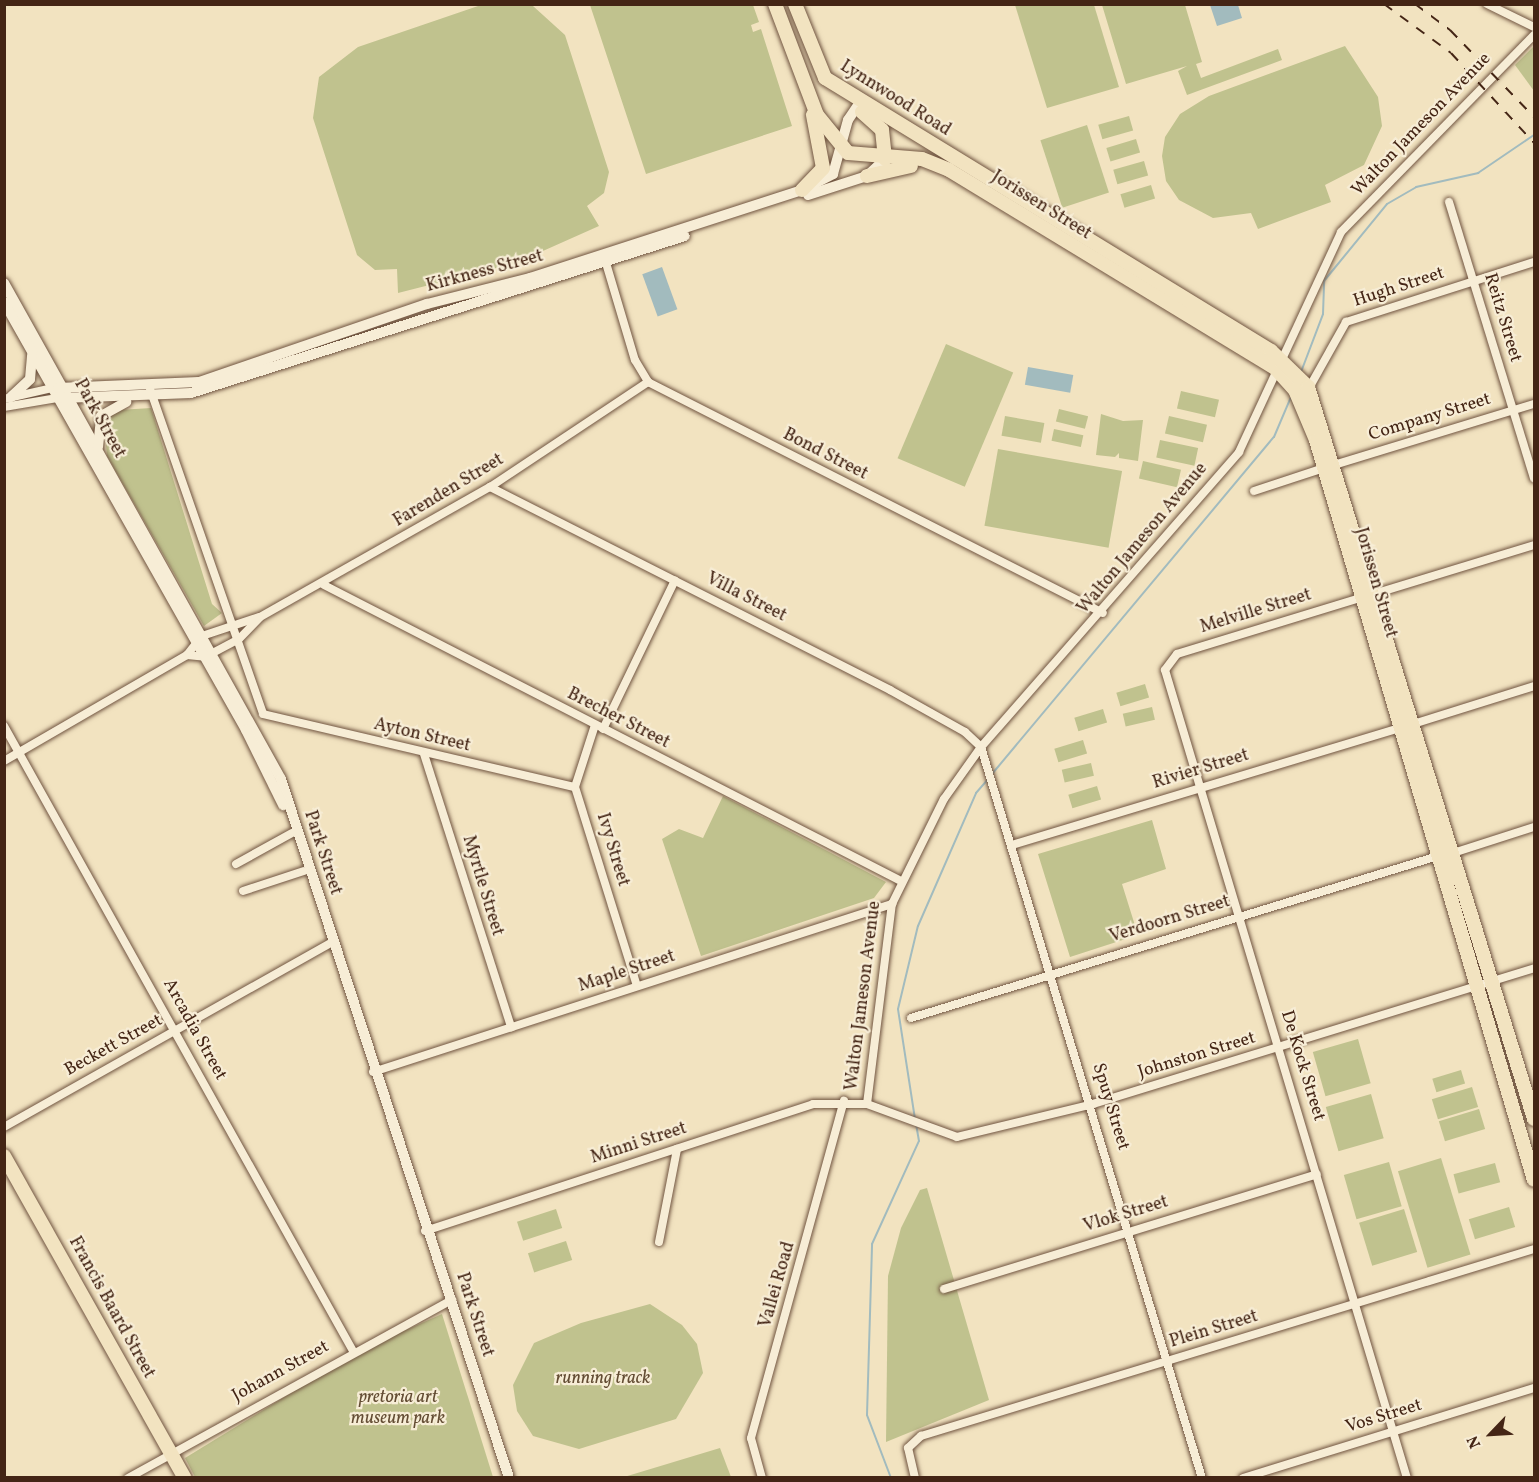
<!DOCTYPE html>
<style>
body{margin:0}
#map{position:relative;width:1539px;height:1482px;overflow:hidden;background:#f2e3c0;font-family:Vollkorn,serif}
div>[style]{position:absolute}
[style*='--x']{left:calc(var(--x)*1px);top:calc(var(--y)*1px);width:calc(var(--w)*1px);rotate:calc(var(--a)*1deg)}
.green>*{inset:0;background:#c0c28e;transform-origin:0 0}
.water>*{inset:0;background:#a2bbbe;transform-origin:0 0}
.stream>*{height:2px;margin:-1px;padding:0 1px;transform-origin:1px;border-radius:1px;background:#a2bbbe}
.roads{filter:drop-shadow(0 0 2px #705440) drop-shadow(0 0 2px #705440)}
.minor>*{height:8px;margin:-4px;padding:0 4px;transform-origin:4px;border-radius:4px;background:#f7edd6}
.tertiary>*{height:10px;margin:-5px;padding:0 5px;transform-origin:5px;border-radius:5px;background:#f7edd6}
.primary>*{height:14px;margin:-7px;padding:0 7px;transform-origin:7px;border-radius:7px;background:#f2e3c0}
.rail>*{height:2px;margin-top:-1px;transform-origin:0;background:repeating-linear-gradient(90deg,#442515 0 10px,transparent 0 20px)}
span{translate:-50% -50%;white-space:nowrap;text-align:center;line-height:1.15;-webkit-text-stroke:4.5px #f7edd6;paint-order:stroke}
.street-label{font-size:18px;color:#442515}
.park-label{font-size:18px;color:#634c33;font-style:italic}
.frame{position:absolute;inset:0;border:6px solid #442515;pointer-events:none}
.north{position:absolute;left:1461px;top:1404px;width:60px;height:60px;-webkit-text-stroke:4px #f7edd6;paint-order:stroke;rotate:245deg;font-size:16px;font-weight:700;line-height:24px;text-align:center;color:#442515}
.north::after{content:'';display:block;margin:auto;width:21px;height:27px;background:#442515;clip-path:polygon(50% 0,100% 100%,50% 72%,0 100%)}
</style>
<div id="map">
<div class="green">
<i style="clip-path:polygon(481px 5px,533px 6px,565px 35px,609px 172px,604px 193px,587px 206px,599px 226px,516px 263px,398px 293px,397px 269px,375px 270px,357px 255px,313px 118px,319px 77px,358px 47px)"></i>
<i style="clip-path:polygon(590px 5px,753px 5px,759px 22px,751px 25px,753px 32px,761px 29px,792px 126px,646px 174px)"></i>
<i style="clip-path:polygon(1015px 5px,1094px 5px,1119px 87px,1047px 108px)"></i>
<i style="clip-path:polygon(1102px 5px,1185px 5px,1202px 62px,1196px 64px,1201px 78px,1278px 49px,1282px 60px,1187px 95px,1178px 71px,1187px 66px,1126px 84px)"></i>
<i style="clip-path:polygon(1345px 46px,1378px 97px,1382px 126px,1364px 165px,1325px 185px,1331px 202px,1258px 229px,1251px 213px,1213px 218px,1179px 200px,1166px 181px,1162px 156px,1165px 137px,1180px 114px,1209px 96px)"></i>
<i style="clip-path:polygon(1534px 46px,1534px 91px,1515px 65px)"></i>
<i style="left:1129px;top:116px;width:15px;height:32px;rotate:74deg"></i>
<i style="left:1087px;top:125px;width:71px;height:49px;rotate:72deg"></i>
<i style="left:1136px;top:139px;width:14px;height:31px;rotate:73deg"></i>
<i style="left:1144px;top:161px;width:15px;height:32px;rotate:74deg"></i>
<i style="left:1151px;top:185px;width:14px;height:32px;rotate:73deg"></i>
<i style="left:946px;top:344px;width:73px;height:124px;rotate:23deg"></i>
<i style="left:1181px;top:391px;width:39px;height:18px;rotate:13deg"></i>
<i style="clip-path:polygon(151px 408px,212px 604px,222px 613px,204px 626px,107px 456px,104px 421px,119px 410px)"></i>
<i style="left:1059px;top:409px;width:30px;height:13px;rotate:14deg"></i>
<i style="clip-path:polygon(1101px 414px,1123px 421px,1143px 420px,1138px 461px,1119px 458px,1119px 453px,1115px 457px,1096px 455px)"></i>
<i style="left:1005px;top:416px;width:40px;height:20px;rotate:10deg"></i>
<i style="left:1169px;top:416px;width:39px;height:18px;rotate:13deg"></i>
<i style="left:1054px;top:429px;width:30px;height:12px;rotate:12deg"></i>
<i style="left:1160px;top:440px;width:39px;height:18px;rotate:12deg"></i>
<i style="left:998px;top:449px;width:126px;height:78px;rotate:10deg"></i>
<i style="left:1143px;top:461px;width:39px;height:18px;rotate:13deg"></i>
<i style="left:1145px;top:684px;width:14px;height:30px;rotate:73deg"></i>
<i style="left:1152px;top:707px;width:13px;height:30px;rotate:77deg"></i>
<i style="left:1103px;top:709px;width:14px;height:30px;rotate:73deg"></i>
<i style="left:1083px;top:740px;width:14px;height:30px;rotate:73deg"></i>
<i style="left:1091px;top:763px;width:13px;height:30px;rotate:77deg"></i>
<i style="left:1097px;top:786px;width:14px;height:30px;rotate:73deg"></i>
<i style="clip-path:polygon(723px 796px,886px 882px,874px 898px,701px 956px,662px 839px,679px 829px,703px 838px)"></i>
<i style="clip-path:polygon(1152px 820px,1166px 869px,1122px 884px,1138px 935px,1070px 957px,1038px 854px)"></i>
<i style="left:1358px;top:1039px;width:46px;height:47px;rotate:74deg"></i>
<i style="left:1461px;top:1070px;width:14px;height:30px;rotate:73deg"></i>
<i style="left:1472px;top:1087px;width:21px;height:42px;rotate:73deg"></i>
<i style="left:1371px;top:1094px;width:46px;height:47px;rotate:74deg"></i>
<i style="left:1479px;top:1109px;width:21px;height:42px;rotate:73deg"></i>
<i style="left:1441px;top:1158px;width:101px;height:45px;rotate:73deg"></i>
<i style="left:1389px;top:1162px;width:46px;height:47px;rotate:74deg"></i>
<i style="left:1495px;top:1163px;width:20px;height:43px;rotate:75deg"></i>
<i style="clip-path:polygon(927px 1188px,989px 1400px,886px 1442px,888px 1276px,901px 1228px,920px 1190px)"></i>
<i style="left:1509px;top:1207px;width:21px;height:42px;rotate:73deg"></i>
<i style="left:556px;top:1209px;width:20px;height:41px;rotate:72deg"></i>
<i style="left:1404px;top:1209px;width:45px;height:47px;rotate:73deg"></i>
<i style="left:566px;top:1241px;width:20px;height:40px;rotate:72deg"></i>
<i style="clip-path:polygon(650px 1304px,682px 1325px,697px 1344px,703px 1373px,676px 1419px,579px 1449px,533px 1436px,517px 1411px,513px 1385px,534px 1343px,581px 1323px)"></i>
<i style="clip-path:polygon(442px 1314px,493px 1477px,195px 1477px,185px 1458px,361px 1350px)"></i>
<i style="clip-path:polygon(720px 1448px,731px 1477px,624px 1477px)"></i>
</div>
<div class="water">
<i style="clip-path:polygon(1210px 5px,1238px 5px,1242px 18px,1217px 26px)"></i>
<i style="left:662px;top:267px;width:45px;height:21px;rotate:70deg"></i>
<i style="left:1028px;top:367px;width:46px;height:18px;rotate:10deg"></i>
</div>
<div class="stream">
<i style="--x:1301;--y:372;--w:62;--a:-69.2"></i>
<i style="--x:1323;--y:314;--w:33;--a:-88"></i>
<i style="--x:1324;--y:281;--w:99;--a:-50.7"></i>
<i style="--x:1387;--y:204;--w:34;--a:-30"></i>
<i style="--x:1416;--y:187;--w:64;--a:-12.7"></i>
<i style="--x:1478;--y:173;--w:68;--a:-34.2"></i>
<i style="--x:992;--y:774;--w:439;--a:-50.1"></i>
<i style="--x:1274;--y:437;--w:43;--a:-67"></i>
<i style="--x:915;--y:1119;--w:111;--a:-98.8"></i>
<i style="--x:898;--y:1009;--w:85;--a:-76.5"></i>
<i style="--x:918;--y:926;--w:145;--a:-66.4"></i>
<i style="--x:976;--y:793;--w:18;--a:-49"></i>
<i style="--x:891;--y:1478;--w:67;--a:-110.9"></i>
<i style="--x:867;--y:1415;--w:171;--a:-88.3"></i>
<i style="--x:872;--y:1244;--w:113;--a:-65.5"></i>
<i style="--x:919;--y:1141;--w:17;--a:-100"></i>
</div>
<div class="roads">
<div class="minor">
<i style="--x:1487;--y:4;--w:52;--a:26.1"></i>
<i style="--x:1449;--y:202;--w:289;--a:72.9"></i>
<i style="--x:608;--y:256;--w:7;--a:106"></i>
<i style="--x:606;--y:263;--w:101;--a:73.4"></i>
<i style="--x:635;--y:360;--w:26;--a:59"></i>
<i style="--x:648;--y:382;--w:510;--a:26.92"></i>
<i style="--x:1309;--y:388;--w:76;--a:-60.7"></i>
<i style="--x:1346;--y:322;--w:197;--a:-17.7"></i>
<i style="--x:150;--y:389;--w:344;--a:70.8"></i>
<i style="--x:263;--y:714;--w:320;--a:13.2"></i>
<i style="--x:4;--y:399;--w:49;--a:-12.9"></i>
<i style="--x:4;--y:407;--w:54;--a:-9.6"></i>
<i style="--x:1334;--y:465;--w:209;--a:-17"></i>
<i style="--x:490;--y:487;--w:449;--a:26.9"></i>
<i style="--x:890;--y:690;--w:86;--a:29.2"></i>
<i style="--x:965;--y:732;--w:22;--a:43"></i>
<i style="--x:981;--y:747;--w:764;--a:73.18"></i>
<i style="--x:1254;--y:491;--w:74;--a:-18.2"></i>
<i style="--x:324;--y:585;--w:646;--a:27.16"></i>
<i style="--x:1374;--y:594;--w:167;--a:-17"></i>
<i style="--x:1360;--y:598;--w:191;--a:163"></i>
<i style="--x:1177;--y:654;--w:20;--a:127"></i>
<i style="--x:1165;--y:670;--w:843;--a:73.33"></i>
<i style="--x:187;--y:655;--w:18;--a:6"></i>
<i style="--x:205;--y:657;--w:38;--a:-28"></i>
<i style="--x:239;--y:639;--w:30;--a:-46"></i>
<i style="--x:260;--y:617;--w:264;--a:-29.5"></i>
<i style="--x:490;--y:487;--w:190;--a:-33.6"></i>
<i style="--x:1413;--y:724;--w:127;--a:-17.4"></i>
<i style="--x:595;--y:725;--w:65;--a:107.9"></i>
<i style="--x:575;--y:787;--w:208;--a:72.7"></i>
<i style="--x:4;--y:726;--w:716;--a:60.82"></i>
<i style="--x:603;--y:729;--w:165;--a:-64.2"></i>
<i style="--x:424;--y:754;--w:287;--a:72.3"></i>
<i style="--x:4;--y:761;--w:211;--a:-30.1"></i>
<i style="--x:187;--y:655;--w:24;--a:-52"></i>
<i style="--x:202;--y:636;--w:60;--a:-18.4"></i>
<i style="--x:1012;--y:845;--w:404;--a:-16.8"></i>
<i style="--x:1453;--y:853;--w:85;--a:-17.8"></i>
<i style="--x:236;--y:864;--w:64;--a:-29"></i>
<i style="--x:243;--y:891;--w:64;--a:-18.2"></i>
<i style="--x:911;--y:1018;--w:551;--a:-17.09"></i>
<i style="--x:373;--y:1072;--w:546;--a:-17.94"></i>
<i style="--x:867;--y:1104;--w:202;--a:-82.9"></i>
<i style="--x:892;--y:904;--w:117;--a:-63.7"></i>
<i style="--x:944;--y:799;--w:64;--a:-54.6"></i>
<i style="--x:981;--y:747;--w:392;--a:-48.8"></i>
<i style="--x:1239;--y:452;--w:242;--a:-65.1"></i>
<i style="--x:1341;--y:232;--w:276;--a:-45.6"></i>
<i style="--x:4;--y:1127;--w:379;--a:-29.4"></i>
<i style="--x:425;--y:1231;--w:408;--a:-18.1"></i>
<i style="--x:813;--y:1104;--w:54;--a:0"></i>
<i style="--x:867;--y:1104;--w:96;--a:20.1"></i>
<i style="--x:957;--y:1137;--w:140;--a:-13.6"></i>
<i style="--x:1093;--y:1104;--w:461;--a:-17.1"></i>
<i style="--x:659;--y:1242;--w:95;--a:-79"></i>
<i style="--x:944;--y:1289;--w:390;--a:-17.1"></i>
<i style="--x:128;--y:1478;--w:370;--a:-28.8"></i>
<i style="--x:762;--y:1478;--w:41;--a:-105.4"></i>
<i style="--x:751;--y:1438;--w:350;--a:-74.6"></i>
<i style="--x:915;--y:1478;--w:31;--a:-103"></i>
<i style="--x:908;--y:1448;--w:18;--a:-43"></i>
<i style="--x:921;--y:1436;--w:641;--a:-16.96"></i>
<i style="--x:1243;--y:1478;--w:305;--a:-17.2"></i>
</div>
<div class="tertiary">
<i style="--x:808;--y:195;--w:62;--a:-17.9"></i>
<i style="--x:867;--y:176;--w:25;--a:-43"></i>
<i style="--x:4;--y:283;--w:568;--a:60.82"></i>
<i style="--x:281;--y:779;--w:735;--a:71.93"></i>
<i style="--x:4;--y:302;--w:492;--a:60.5"></i>
<i style="--x:246;--y:730;--w:84;--a:63.7"></i>
<i style="--x:58;--y:388;--w:141;--a:-2.4"></i>
<i style="--x:199;--y:382;--w:241;--a:-18.9"></i>
<i style="--x:427;--y:304;--w:106;--a:-14.2"></i>
<i style="--x:530;--y:278;--w:286;--a:-17.9"></i>
<i style="--x:802;--y:190;--w:35;--a:-27"></i>
<i style="--x:833;--y:174;--w:56;--a:-74.5"></i>
<i style="--x:848;--y:120;--w:23;--a:-56"></i>
<i style="--x:11;--y:397;--w:26;--a:-43"></i>
<i style="--x:30;--y:379;--w:24;--a:-85"></i>
<i style="--x:62;--y:398;--w:129;--a:-2.2"></i>
<i style="--x:191;--y:393;--w:518;--a:-17.63"></i>
<i style="--x:98;--y:447;--w:31;--a:-84"></i>
<i style="--x:101;--y:416;--w:29;--a:-29"></i>
</div>
<div class="primary">
<i style="--x:775;--y:4;--w:119;--a:69.3"></i>
<i style="--x:817;--y:115;--w:49;--a:50.8"></i>
<i style="--x:848;--y:153;--w:74;--a:4.6"></i>
<i style="--x:922;--y:159;--w:29;--a:22"></i>
<i style="--x:949;--y:170;--w:383;--a:31.3"></i>
<i style="--x:1276;--y:369;--w:28;--a:48"></i>
<i style="--x:1295;--y:390;--w:54;--a:67.2"></i>
<i style="--x:1316;--y:440;--w:771;--a:73.59"></i>
<i style="--x:795;--y:4;--w:80;--a:67.9"></i>
<i style="--x:825;--y:78;--w:523;--a:31.47"></i>
<i style="--x:1271;--y:351;--w:52;--a:44.2"></i>
<i style="--x:1308;--y:387;--w:766;--a:72.84"></i>
<i style="--x:862;--y:112;--w:27;--a:42"></i>
<i style="--x:882;--y:130;--w:29;--a:84"></i>
<i style="--x:867;--y:176;--w:45;--a:-12.8"></i>
<i style="--x:802;--y:190;--w:30;--a:-46"></i>
<i style="--x:823;--y:168;--w:54;--a:-100.7"></i>
<i style="--x:4;--y:1156;--w:369;--a:60.7"></i>
</div>
</div>
<div class="rail">
<i style="--x:1384;--y:4;--w:83;--a:36.2"></i>
<i style="--x:1451;--y:53;--w:122;--a:47.3"></i>
<i style="--x:1415;--y:4;--w:44;--a:36.6"></i>
<i style="--x:1450;--y:30;--w:121;--a:46"></i>
</div>
<div class="street-label">
<span style="left:895px;top:99px;rotate:32deg">Lynnwood Road</span>
<span style="left:1422px;top:125px;rotate:-46deg">Walton Jameson Avenue</span>
<span style="left:1041px;top:206px;rotate:32deg">Jorissen Street</span>
<span style="left:485px;top:272px;rotate:-15deg">Kirkness Street</span>
<span style="left:1399px;top:288px;rotate:-18deg">Hugh Street</span>
<span style="left:1502px;top:318px;rotate:73deg">Reitz Street</span>
<span style="left:1430px;top:418px;rotate:-17deg">Company Street</span>
<span style="left:99px;top:419px;rotate:61deg">Park Street</span>
<span style="left:825px;top:455px;rotate:27deg">Bond Street</span>
<span style="left:449px;top:491px;rotate:-31deg">Farenden Street</span>
<span style="left:1143px;top:539px;rotate:-50deg">Walton Jameson Avenue</span>
<span style="left:1375px;top:583px;rotate:74deg">Jorissen Street</span>
<span style="left:746px;top:598px;rotate:27deg">Villa Street</span>
<span style="left:1256px;top:612px;rotate:-17deg">Melville Street</span>
<span style="left:618px;top:719px;rotate:27deg">Brecher Street</span>
<span style="left:422px;top:736px;rotate:13deg">Ayton Street</span>
<span style="left:1201px;top:770px;rotate:-17deg">Rivier Street</span>
<span style="left:612px;top:850px;rotate:73deg">Ivy Street</span>
<span style="left:322px;top:853px;rotate:72deg">Park Street</span>
<span style="left:482px;top:886px;rotate:73deg">Myrtle Street</span>
<span style="left:1170px;top:920px;rotate:-17deg">Verdoorn Street</span>
<span style="left:627px;top:972px;rotate:-18deg">Maple Street</span>
<span style="left:864px;top:996px;rotate:-83deg">Walton Jameson Avenue</span>
<span style="left:194px;top:1030px;rotate:61deg">Arcadia Street</span>
<span style="left:114px;top:1046px;rotate:-29deg">Beckett Street</span>
<span style="left:1197px;top:1056px;rotate:-17deg">Johnston Street</span>
<span style="left:1302px;top:1066px;rotate:73deg">De Kock Street</span>
<span style="left:1110px;top:1107px;rotate:73deg">Spuy Street</span>
<span style="left:639px;top:1144px;rotate:-18deg">Minni Street</span>
<span style="left:1126px;top:1215px;rotate:-17deg">Vlok Street</span>
<span style="left:778px;top:1285px;rotate:-74deg">Vallei Road</span>
<span style="left:111px;top:1308px;rotate:61deg">Francis Baard Street</span>
<span style="left:474px;top:1315px;rotate:72deg">Park Street</span>
<span style="left:1214px;top:1330px;rotate:-17deg">Plein Street</span>
<span style="left:281px;top:1372px;rotate:-29deg">Johann Street</span>
<span style="left:1384px;top:1417px;rotate:-17deg">Vos Street</span>
</div>
<div class="park-label">
<span style="left:603px;top:1379px">running track</span>
<span style="left:398px;top:1409px">pretoria art<br>museum park</span>
</div>
<div class="frame"></div>
<div class="north">N</div>
</div>
